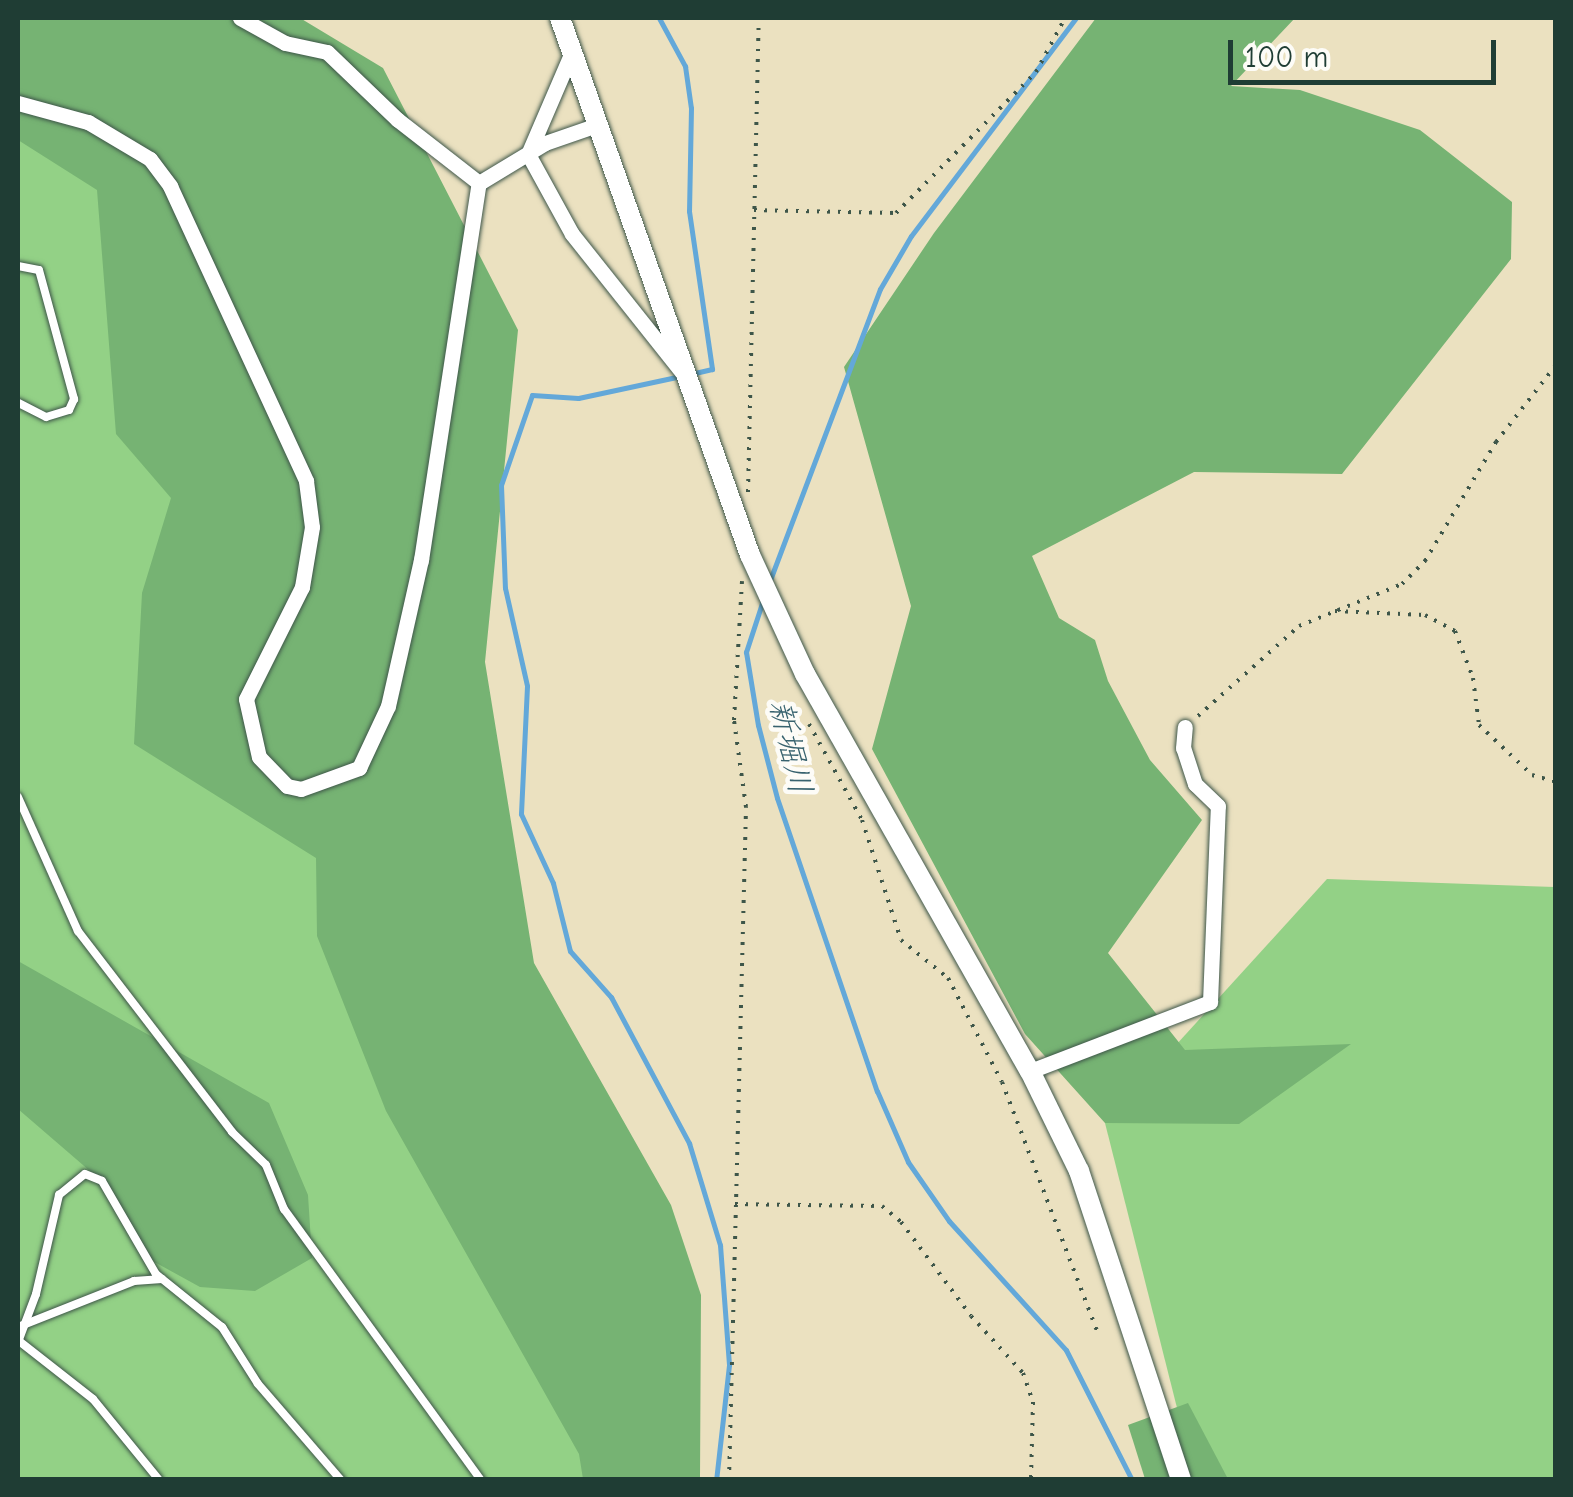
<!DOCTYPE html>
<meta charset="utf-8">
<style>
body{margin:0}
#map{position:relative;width:1573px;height:1497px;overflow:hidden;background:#ebe1c0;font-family:"Comic Neue","Klee One",sans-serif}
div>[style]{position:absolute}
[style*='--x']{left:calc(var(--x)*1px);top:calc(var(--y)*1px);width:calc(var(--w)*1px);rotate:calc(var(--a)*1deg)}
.green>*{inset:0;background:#93d186}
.forest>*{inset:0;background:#76b373}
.stream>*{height:5px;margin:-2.5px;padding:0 2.5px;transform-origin:2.5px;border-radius:2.5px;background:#63a8d9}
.path>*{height:4px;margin-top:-2px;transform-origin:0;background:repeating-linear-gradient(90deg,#3e5649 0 2.5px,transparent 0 10.5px)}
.roads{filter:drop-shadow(0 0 2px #3e5649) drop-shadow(0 0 2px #3e5649)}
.service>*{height:8px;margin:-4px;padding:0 4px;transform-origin:4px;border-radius:4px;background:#fff}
.minor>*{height:15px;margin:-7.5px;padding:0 7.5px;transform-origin:7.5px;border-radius:7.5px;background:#fff}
.tertiary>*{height:20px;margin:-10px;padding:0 10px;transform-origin:10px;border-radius:10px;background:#fff}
span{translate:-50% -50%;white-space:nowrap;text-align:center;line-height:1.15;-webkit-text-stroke:9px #fdfcf7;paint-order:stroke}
.water-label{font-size:32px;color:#37626e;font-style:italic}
.frame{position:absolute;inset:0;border:20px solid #1f3d34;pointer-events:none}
.scale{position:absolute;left:1228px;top:40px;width:268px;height:45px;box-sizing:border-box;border:5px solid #1f3d34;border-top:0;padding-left:12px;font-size:30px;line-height:35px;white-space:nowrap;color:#1f3d34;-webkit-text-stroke:8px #fdfcf7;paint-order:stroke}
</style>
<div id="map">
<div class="green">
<i style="clip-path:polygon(18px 107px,100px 146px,404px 790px,619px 1479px,18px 1479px)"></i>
<i style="clip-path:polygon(1327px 879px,1555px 887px,1555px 1479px,1195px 1479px,1105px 1123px)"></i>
</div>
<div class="forest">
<i style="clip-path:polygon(18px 18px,300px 18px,383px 68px,518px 330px,485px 662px,534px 963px,671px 1205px,701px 1295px,700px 1479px,583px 1479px,579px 1454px,386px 1111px,317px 936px,316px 858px,134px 744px,142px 593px,171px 498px,116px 434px,97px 190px,18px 140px)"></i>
<i style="clip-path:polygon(1096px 18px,1295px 18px,1231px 86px,1300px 90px,1420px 130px,1512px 202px,1511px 259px,1342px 474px,1194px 472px,1032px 556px,1059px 618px,1095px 640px,1108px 681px,1150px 760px,1202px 820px,1108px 953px,1185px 1050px,1351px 1044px,1239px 1124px,1105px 1123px,1025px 1034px,872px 749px,911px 606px,844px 367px,934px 233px)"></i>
<i style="clip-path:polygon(18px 961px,269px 1103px,308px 1195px,312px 1258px,255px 1291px,200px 1287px,149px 1259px,105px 1184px,18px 1109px)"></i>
<i style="clip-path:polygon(1188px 1403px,1228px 1479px,1145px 1479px,1128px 1425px)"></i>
</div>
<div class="stream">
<i style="--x:659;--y:18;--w:55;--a:61.6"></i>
<i style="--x:685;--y:66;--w:42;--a:81.9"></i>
<i style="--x:691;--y:108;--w:103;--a:91.1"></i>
<i style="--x:689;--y:211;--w:160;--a:81.7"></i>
<i style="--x:712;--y:369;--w:22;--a:167"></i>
<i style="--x:681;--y:376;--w:105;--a:167.9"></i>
<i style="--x:578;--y:398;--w:46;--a:-176.3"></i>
<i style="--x:532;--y:395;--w:95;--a:109"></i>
<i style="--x:501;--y:485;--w:103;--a:87.8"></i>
<i style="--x:505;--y:588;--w:100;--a:77.3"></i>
<i style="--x:527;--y:686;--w:128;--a:92.7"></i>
<i style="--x:521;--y:814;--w:76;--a:65.1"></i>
<i style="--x:553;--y:883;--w:70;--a:76"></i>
<i style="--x:570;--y:951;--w:62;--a:48.3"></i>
<i style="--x:611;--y:997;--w:166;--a:61.9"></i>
<i style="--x:689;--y:1143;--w:107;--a:73.1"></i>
<i style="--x:720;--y:1245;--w:120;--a:85.7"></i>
<i style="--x:729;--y:1365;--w:116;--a:96.4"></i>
<i style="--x:770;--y:580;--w:311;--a:-69.3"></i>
<i style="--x:880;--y:289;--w:61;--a:-59.7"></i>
<i style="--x:911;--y:236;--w:273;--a:-52.9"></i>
<i style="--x:763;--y:600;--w:55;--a:108.1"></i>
<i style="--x:746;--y:652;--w:74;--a:80.7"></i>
<i style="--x:758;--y:725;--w:75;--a:75.4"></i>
<i style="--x:777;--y:798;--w:310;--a:71.2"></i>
<i style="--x:877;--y:1091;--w:77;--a:66.4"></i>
<i style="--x:908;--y:1162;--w:72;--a:55.2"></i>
<i style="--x:949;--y:1221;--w:174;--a:47.8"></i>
<i style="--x:1066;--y:1350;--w:146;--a:63.1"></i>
</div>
<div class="path">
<i style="--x:754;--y:210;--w:142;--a:1.2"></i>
<i style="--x:896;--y:213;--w:199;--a:-45.2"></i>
<i style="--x:1036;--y:72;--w:61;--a:-61.8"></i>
<i style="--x:748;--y:492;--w:474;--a:-88.7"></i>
<i style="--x:1335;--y:611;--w:90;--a:2.5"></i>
<i style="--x:1425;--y:615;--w:34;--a:28"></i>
<i style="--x:1455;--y:631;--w:50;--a:69"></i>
<i style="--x:1473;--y:678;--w:47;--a:82.7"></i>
<i style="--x:1479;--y:725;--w:73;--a:43.3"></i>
<i style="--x:1532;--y:775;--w:25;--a:16"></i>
<i style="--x:1198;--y:716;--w:135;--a:-41.7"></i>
<i style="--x:1299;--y:626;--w:111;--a:-22.2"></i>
<i style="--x:1402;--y:584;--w:33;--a:-45"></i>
<i style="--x:1425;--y:561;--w:139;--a:-59.2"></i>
<i style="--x:1496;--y:442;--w:98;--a:-52.1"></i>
<i style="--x:809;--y:724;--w:110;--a:61.1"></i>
<i style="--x:862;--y:820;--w:126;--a:72"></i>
<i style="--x:901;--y:940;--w:60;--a:39"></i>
<i style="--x:948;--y:978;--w:117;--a:62.6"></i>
<i style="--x:1002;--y:1082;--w:270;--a:69.1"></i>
<i style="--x:735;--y:1204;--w:147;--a:0.8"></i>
<i style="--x:882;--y:1206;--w:25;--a:40"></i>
<i style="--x:901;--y:1222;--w:117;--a:53.3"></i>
<i style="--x:971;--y:1316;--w:77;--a:47.6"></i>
<i style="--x:1023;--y:1373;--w:31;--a:71"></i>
<i style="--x:1033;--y:1402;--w:78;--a:91.5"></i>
<i style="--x:729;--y:1480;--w:673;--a:-88.55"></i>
<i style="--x:746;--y:807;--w:88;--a:-97.9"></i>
<i style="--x:734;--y:720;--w:139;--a:-86.7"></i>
</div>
<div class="roads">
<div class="service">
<i style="--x:18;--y:266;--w:21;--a:11"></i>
<i style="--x:39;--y:270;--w:134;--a:74.8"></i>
<i style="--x:74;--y:399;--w:12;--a:114"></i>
<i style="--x:69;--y:410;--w:24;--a:163"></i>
<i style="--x:46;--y:417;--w:31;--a:-153"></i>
<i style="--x:18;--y:797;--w:147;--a:65.9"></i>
<i style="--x:78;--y:931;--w:253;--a:52.5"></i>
<i style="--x:232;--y:1132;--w:47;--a:44.1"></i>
<i style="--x:266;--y:1165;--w:48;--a:67.8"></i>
<i style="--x:284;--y:1209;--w:335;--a:54"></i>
<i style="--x:18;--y:1327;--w:125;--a:-21.6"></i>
<i style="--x:134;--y:1281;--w:28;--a:-4"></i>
<i style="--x:19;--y:1341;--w:94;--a:38.1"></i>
<i style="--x:93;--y:1399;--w:104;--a:50.8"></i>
<i style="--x:18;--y:1342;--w:51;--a:-69.4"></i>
<i style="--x:36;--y:1294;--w:102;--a:-76.9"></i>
<i style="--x:59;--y:1195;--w:33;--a:-39"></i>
<i style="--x:85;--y:1174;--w:18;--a:22"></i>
<i style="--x:102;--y:1181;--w:108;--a:59.9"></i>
<i style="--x:156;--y:1274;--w:85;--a:38.8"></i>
<i style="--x:222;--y:1327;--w:67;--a:57.7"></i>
<i style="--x:258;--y:1384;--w:127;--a:49.2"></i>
</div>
<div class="minor">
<i style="--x:240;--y:18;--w:51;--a:29.1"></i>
<i style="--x:285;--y:43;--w:43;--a:12.1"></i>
<i style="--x:327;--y:52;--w:98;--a:43.8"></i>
<i style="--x:398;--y:120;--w:103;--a:37.9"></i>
<i style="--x:572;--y:52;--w:111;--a:113.3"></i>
<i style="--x:528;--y:154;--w:91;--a:61.2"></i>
<i style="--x:572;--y:234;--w:175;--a:51.5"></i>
<i style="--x:18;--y:103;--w:73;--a:15.2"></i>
<i style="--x:88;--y:122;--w:72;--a:30.8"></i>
<i style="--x:150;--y:159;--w:34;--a:53"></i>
<i style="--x:170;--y:186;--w:325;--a:65.2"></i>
<i style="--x:306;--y:481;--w:46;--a:82.6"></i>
<i style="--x:312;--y:527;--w:61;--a:99.5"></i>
<i style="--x:302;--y:587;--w:125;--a:116.6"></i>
<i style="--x:246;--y:699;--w:59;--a:77.4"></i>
<i style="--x:259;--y:757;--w:40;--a:46"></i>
<i style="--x:287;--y:786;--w:14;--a:12"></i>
<i style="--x:301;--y:789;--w:62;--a:-19.9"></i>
<i style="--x:359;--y:768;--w:68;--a:-64.9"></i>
<i style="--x:388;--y:706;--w:150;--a:-77.3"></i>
<i style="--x:421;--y:560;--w:381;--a:-81.3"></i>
<i style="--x:479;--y:183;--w:77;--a:-31.2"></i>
<i style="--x:545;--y:143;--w:55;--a:-19.1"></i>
<i style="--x:1030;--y:1071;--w:193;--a:-21"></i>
<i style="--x:1210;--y:1002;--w:196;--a:-87.7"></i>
<i style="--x:1218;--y:806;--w:32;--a:-136"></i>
<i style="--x:1195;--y:784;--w:38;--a:-108"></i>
<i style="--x:1183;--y:748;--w:21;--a:-85"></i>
</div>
<div class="tertiary">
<i style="--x:560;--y:18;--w:570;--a:70.52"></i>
<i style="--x:750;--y:555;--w:131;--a:65.2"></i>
<i style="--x:805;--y:674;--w:456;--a:60.5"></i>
<i style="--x:1030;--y:1071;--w:111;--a:63.9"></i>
<i style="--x:1079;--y:1171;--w:325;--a:71.7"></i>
</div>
</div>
<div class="water-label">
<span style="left:790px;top:747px;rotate:77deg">新堀川</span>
</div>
<div class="frame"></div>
<div class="scale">100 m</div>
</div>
